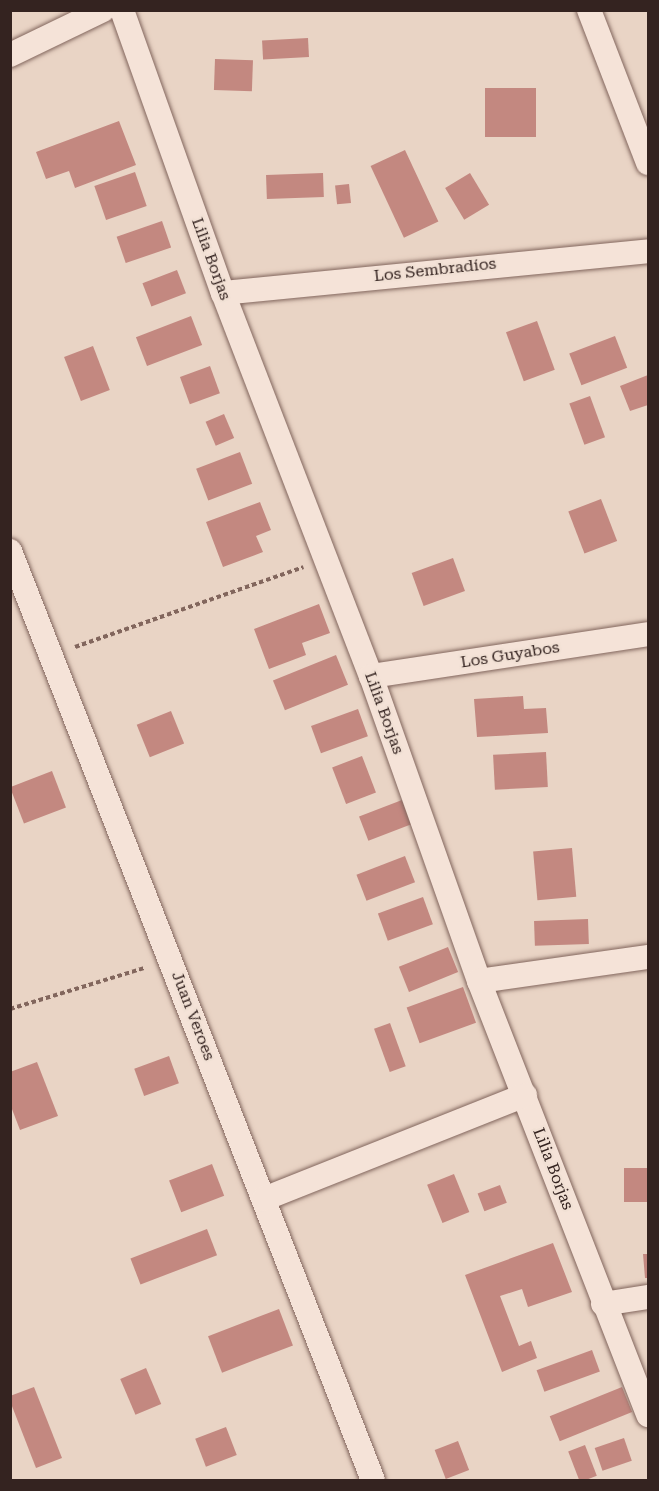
<!DOCTYPE html>
<meta charset="utf-8">
<style>
body{margin:0}
#map{position:relative;width:659px;height:1491px;overflow:hidden;background:#e9d4c5;font-family:"Roboto Serif",serif}
div>[style]{position:absolute}
[style*='--x']{left:calc(var(--x)*1px);top:calc(var(--y)*1px);width:calc(var(--w)*1px);rotate:calc(var(--a)*1deg)}
.building>*{inset:0;background:#c38880;transform-origin:0 0}
.path>*{height:4px;margin-top:-2px;transform-origin:0;background:repeating-linear-gradient(90deg,#82665d 0 4.5px,transparent 0 7.5px)}
.roads{filter:drop-shadow(0 0 2px #82665d) drop-shadow(0 0 2px #82665d)}
.street>*{height:24px;margin:-12px;padding:0 12px;transform-origin:12px;border-radius:12px;background:#f5e3d8}
span{translate:-50% -50%;white-space:nowrap;text-align:center;line-height:1.15;-webkit-text-stroke:4.5px #f1e0d4;paint-order:stroke}
.street-label{font-size:16px;color:#342320}
.frame{position:absolute;inset:0;border:12px solid #342320;pointer-events:none}
</style>
<div id="map">
<div class="building">
<i style="left:308px;top:38px;width:19px;height:46px;rotate:87deg"></i>
<i style="left:215px;top:59px;width:38px;height:31px;rotate:2deg"></i>
<i style="left:536px;top:88px;width:49px;height:51px;rotate:90deg"></i>
<i style="clip-path:polygon(119px 121px,136px 165px,75px 188px,69px 171px,46px 179px,36px 152px)"></i>
<i style="left:405px;top:150px;width:79px;height:38px;rotate:65deg"></i>
<i style="left:135px;top:172px;width:36px;height:43px;rotate:71deg"></i>
<i style="left:323px;top:173px;width:24px;height:57px;rotate:88deg"></i>
<i style="left:470px;top:173px;width:37px;height:29px;rotate:59deg"></i>
<i style="left:349px;top:184px;width:19px;height:14px;rotate:84deg"></i>
<i style="left:162px;top:221px;width:28px;height:48px;rotate:71deg"></i>
<i style="left:177px;top:270px;width:25px;height:37px;rotate:69deg"></i>
<i style="left:191px;top:316px;width:31px;height:59px;rotate:69deg"></i>
<i style="left:537px;top:321px;width:52px;height:33px;rotate:70deg"></i>
<i style="left:615px;top:336px;width:34px;height:49px;rotate:69deg"></i>
<i style="left:93px;top:346px;width:47px;height:31px;rotate:69deg"></i>
<i style="left:210px;top:366px;width:29px;height:32px;rotate:70deg"></i>
<i style="clip-path:polygon(648px 375px,648px 405px,630px 411px,620px 386px)"></i>
<i style="left:590px;top:396px;width:44px;height:22px;rotate:70deg"></i>
<i style="left:224px;top:414px;width:26px;height:20px;rotate:67deg"></i>
<i style="left:240px;top:452px;width:34px;height:47px;rotate:69deg"></i>
<i style="left:601px;top:499px;width:45px;height:35px;rotate:69deg"></i>
<i style="clip-path:polygon(260px 502px,271px 530px,256px 536px,263px 552px,223px 567px,206px 522px)"></i>
<i style="left:453px;top:558px;width:35px;height:44px;rotate:70deg"></i>
<i style="clip-path:polygon(319px 604px,330px 633px,302px 643px,306px 655px,269px 669px,254px 629px)"></i>
<i style="left:336px;top:655px;width:32px;height:68px;rotate:68deg"></i>
<i style="clip-path:polygon(523px 696px,524px 709px,546px 708px,548px 733px,477px 737px,474px 699px)"></i>
<i style="left:358px;top:709px;width:29px;height:50px;rotate:70deg"></i>
<i style="left:171px;top:711px;width:35px;height:37px;rotate:68deg"></i>
<i style="left:546px;top:752px;width:35px;height:53px;rotate:87deg"></i>
<i style="left:362px;top:756px;width:39px;height:32px;rotate:69deg"></i>
<i style="left:52px;top:771px;width:39px;height:45px;rotate:69deg"></i>
<i style="left:402px;top:800px;width:26px;height:46px;rotate:69deg"></i>
<i style="left:572px;top:848px;width:49px;height:39px;rotate:85deg"></i>
<i style="left:405px;top:856px;width:28px;height:52px;rotate:69deg"></i>
<i style="left:423px;top:897px;width:29px;height:48px;rotate:70deg"></i>
<i style="left:588px;top:919px;width:25px;height:54px;rotate:88deg"></i>
<i style="left:448px;top:947px;width:27px;height:53px;rotate:68deg"></i>
<i style="left:463px;top:987px;width:38px;height:60px;rotate:70deg"></i>
<i style="left:390px;top:1023px;width:46px;height:17px;rotate:70deg"></i>
<i style="left:169px;top:1056px;width:29px;height:37px;rotate:70deg"></i>
<i style="clip-path:polygon(37px 1062px,58px 1116px,20px 1130px,10px 1104px,10px 1072px)"></i>
<i style="left:212px;top:1164px;width:34px;height:46px;rotate:69deg"></i>
<i style="left:648px;top:1168px;width:34px;height:24px;rotate:90deg"></i>
<i style="left:454px;top:1174px;width:41px;height:29px;rotate:68deg"></i>
<i style="left:500px;top:1185px;width:19px;height:24px;rotate:69deg"></i>
<i style="left:207px;top:1229px;width:28px;height:82px;rotate:69deg"></i>
<i style="clip-path:polygon(553px 1243px,572px 1292px,528px 1307px,522px 1289px,500px 1296px,519px 1346px,531px 1341px,537px 1358px,502px 1372px,465px 1275px)"></i>
<i style="clip-path:polygon(643px 1254px,648px 1254px,648px 1278px,645px 1278px)"></i>
<i style="left:279px;top:1309px;width:39px;height:76px;rotate:69deg"></i>
<i style="left:592px;top:1350px;width:23px;height:59px;rotate:70deg"></i>
<i style="left:146px;top:1368px;width:39px;height:28px;rotate:67deg"></i>
<i style="clip-path:polygon(34px 1387px,62px 1458px,36px 1468px,10px 1401px,10px 1396px)"></i>
<i style="left:622px;top:1387px;width:27px;height:78px;rotate:68deg"></i>
<i style="left:226px;top:1427px;width:30px;height:33px;rotate:69deg"></i>
<i style="left:624px;top:1438px;width:24px;height:31px;rotate:71deg"></i>
<i style="left:458px;top:1441px;width:31px;height:25px;rotate:69deg"></i>
<i style="left:585px;top:1445px;width:33px;height:18px;rotate:69deg"></i>
</div>
<div class="path">
<i style="--x:75;--y:647;--w:242;--a:-19.3"></i>
<i style="--x:10;--y:1009;--w:140;--a:-17"></i>
</div>
<div class="roads">
<div class="street">
<i style="--x:122;--y:10;--w:300;--a:70.4"></i>
<i style="--x:223;--y:293;--w:411;--a:68.9"></i>
<i style="--x:371;--y:676;--w:324;--a:70.5"></i>
<i style="--x:479;--y:981;--w:466;--a:68.7"></i>
<i style="--x:589;--y:10;--w:164;--a:68.9"></i>
<i style="--x:10;--y:55;--w:103;--a:-25.8"></i>
<i style="--x:223;--y:293;--w:427;--a:-5.6"></i>
<i style="--x:10;--y:551;--w:997;--a:68.66"></i>
<i style="--x:371;--y:676;--w:280;--a:-8.6"></i>
<i style="--x:479;--y:981;--w:171;--a:-8.1"></i>
<i style="--x:264;--y:1199;--w:281;--a:-21.7"></i>
<i style="--x:603;--y:1304;--w:46;--a:-8.8"></i>
</div>
</div>
<div class="street-label">
<span style="left:211px;top:259px;rotate:70deg">Lilia Borjas</span>
<span style="left:435px;top:270px;rotate:-6deg">Los Sembradíos</span>
<span style="left:510px;top:655px;rotate:-9deg">Los Guyabos</span>
<span style="left:384px;top:713px;rotate:70deg">Lilia Borjas</span>
<span style="left:193px;top:1016px;rotate:69deg">Juan Veroes</span>
<span style="left:553px;top:1169px;rotate:69deg">Lilia Borjas</span>
</div>
<div class="frame"></div>
</div>
